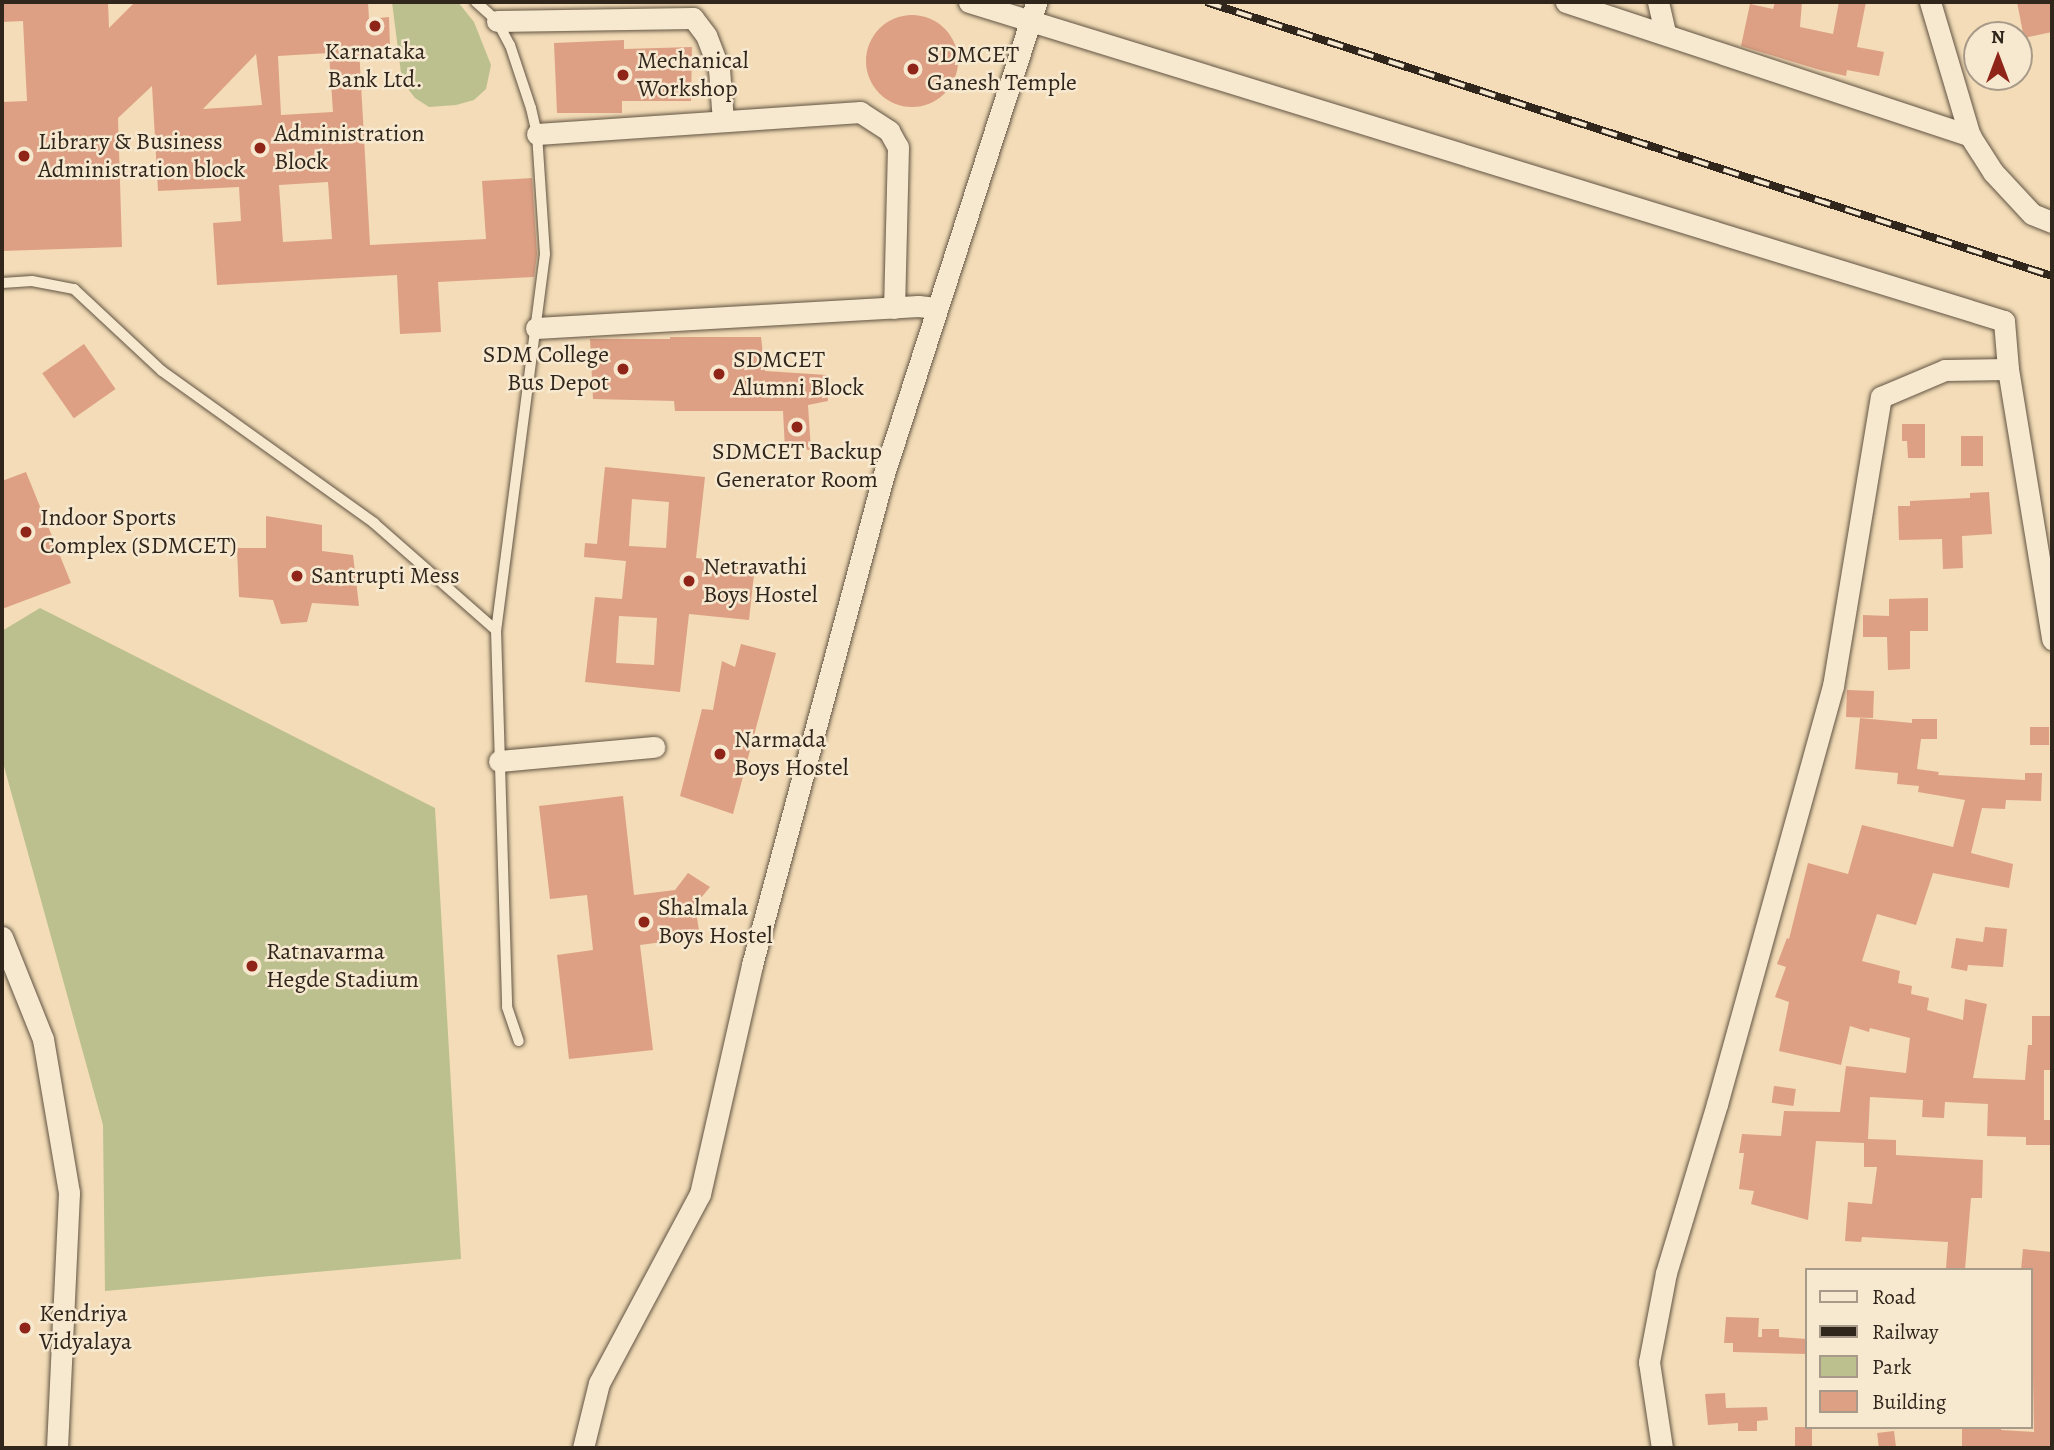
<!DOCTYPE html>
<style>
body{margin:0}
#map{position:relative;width:2054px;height:1450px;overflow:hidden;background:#f3dcb7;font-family:Alegreya,serif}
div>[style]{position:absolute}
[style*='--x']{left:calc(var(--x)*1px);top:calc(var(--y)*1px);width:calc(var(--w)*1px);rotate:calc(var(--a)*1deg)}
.green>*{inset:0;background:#bbc08e}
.building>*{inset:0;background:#dda084;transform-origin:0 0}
.round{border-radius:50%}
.roads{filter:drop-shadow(0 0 2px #625443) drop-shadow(0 0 2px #625443)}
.service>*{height:10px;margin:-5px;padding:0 5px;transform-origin:5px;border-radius:5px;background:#f7e8d0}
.minor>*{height:21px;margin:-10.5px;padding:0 10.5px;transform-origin:10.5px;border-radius:10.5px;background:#f7e8d0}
.rail>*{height:8px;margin-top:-4px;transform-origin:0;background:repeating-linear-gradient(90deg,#f7e8d0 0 16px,#31261c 0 32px);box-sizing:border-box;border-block:2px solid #31261c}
.dots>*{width:19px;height:19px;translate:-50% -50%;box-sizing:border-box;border:4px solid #f7e8d0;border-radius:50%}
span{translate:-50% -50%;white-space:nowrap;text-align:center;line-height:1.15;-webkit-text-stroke:5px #f7e8d0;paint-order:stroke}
.poi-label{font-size:24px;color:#31261c}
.left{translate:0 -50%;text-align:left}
.right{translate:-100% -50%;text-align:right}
.frame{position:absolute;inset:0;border:4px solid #31261c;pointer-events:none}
.legend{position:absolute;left:1805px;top:1268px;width:228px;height:161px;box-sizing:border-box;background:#f7e8d0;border:2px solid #a89a88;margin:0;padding:9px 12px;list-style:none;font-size:21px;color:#31261c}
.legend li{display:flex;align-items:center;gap:14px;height:35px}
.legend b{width:35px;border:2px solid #a89a88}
.north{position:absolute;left:1963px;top:21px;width:70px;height:70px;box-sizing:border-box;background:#f7e8d0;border:2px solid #a89a88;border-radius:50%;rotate:0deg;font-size:19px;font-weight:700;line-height:28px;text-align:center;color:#31261c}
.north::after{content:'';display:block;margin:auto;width:24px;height:32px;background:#8f2418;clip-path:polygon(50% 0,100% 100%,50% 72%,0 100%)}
</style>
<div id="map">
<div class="green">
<i style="clip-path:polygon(392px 2px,458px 2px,474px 22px,491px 65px,486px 89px,474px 100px,456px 105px,429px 107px,415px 98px,402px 81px)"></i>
<i style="clip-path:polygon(40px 608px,435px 808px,461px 1259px,105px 1291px,103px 1125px,2px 759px,2px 631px)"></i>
</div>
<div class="building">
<i style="clip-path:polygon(evenodd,2px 2px,108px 2px,109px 28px,135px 2px,368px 2px,369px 19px,389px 17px,390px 47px,359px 48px,370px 245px,486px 239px,482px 181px,532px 178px,537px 254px,534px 277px,438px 282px,441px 332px,400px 334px,397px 275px,217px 285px,213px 223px,241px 221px,239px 187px,158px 191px,152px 86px,118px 118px,122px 247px,2px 251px,2px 102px,27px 101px,23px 21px,2px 22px,2px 2px,329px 53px,333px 112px,281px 115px,278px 56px,329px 53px,2px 2px,256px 54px,262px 105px,203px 109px,256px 54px,2px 2px,328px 182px,332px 239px,283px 242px,279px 185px,328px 182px)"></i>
<i style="clip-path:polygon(1775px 2px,1802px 2px,1800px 27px,1833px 34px,1839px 2px,1866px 2px,1857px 47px,1884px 52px,1879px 76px,1847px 70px,1846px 76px,1820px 70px,1741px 46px,1750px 4px,1773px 9px)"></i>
<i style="clip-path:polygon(2017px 2px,2052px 2px,2052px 32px,2024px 38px)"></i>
<i class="round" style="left:866px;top:15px;width:92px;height:92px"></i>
<i style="clip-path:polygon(624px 40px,624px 49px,692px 47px,691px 101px,622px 101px,622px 113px,557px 113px,554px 43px)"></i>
<i style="clip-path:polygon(670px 337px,761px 337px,765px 371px,827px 375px,828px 401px,808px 405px,811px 450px,785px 449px,783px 411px,675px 411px,674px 401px,593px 399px,590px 339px,670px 339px)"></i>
<i style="left:84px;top:344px;width:55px;height:51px;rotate:55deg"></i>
<i style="clip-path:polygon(1902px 424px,1925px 424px,1925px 458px,1908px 458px,1907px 441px,1902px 441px)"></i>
<i style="left:1961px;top:436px;width:22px;height:30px"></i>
<i style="clip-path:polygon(evenodd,605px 467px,705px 477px,696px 558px,755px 565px,749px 620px,689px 614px,680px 692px,585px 682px,595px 597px,622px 599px,626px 561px,584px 557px,585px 543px,597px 544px,605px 467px,632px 499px,669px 502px,666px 548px,629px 546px,632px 499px,605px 467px,619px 616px,657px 618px,654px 665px,616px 663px,619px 616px)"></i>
<i style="clip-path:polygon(26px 472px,71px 583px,2px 609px,2px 481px)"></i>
<i style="clip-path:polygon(1989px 492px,1992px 534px,1962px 536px,1963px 568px,1943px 569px,1942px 539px,1899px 540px,1898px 506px,1910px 506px,1910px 501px,1970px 498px,1970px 493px)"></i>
<i style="clip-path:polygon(266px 516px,322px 525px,322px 551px,353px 555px,359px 606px,312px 603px,307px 622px,281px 624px,273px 600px,239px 597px,237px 548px,266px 548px)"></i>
<i style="clip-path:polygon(1928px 598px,1928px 631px,1910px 631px,1910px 669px,1888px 670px,1887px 637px,1863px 637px,1863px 615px,1889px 616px,1889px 599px)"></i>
<i style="clip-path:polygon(741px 644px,776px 653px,733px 814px,680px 796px,702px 709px,713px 710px,722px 661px,735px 667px)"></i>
<i style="left:1847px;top:690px;width:27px;height:27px;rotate:2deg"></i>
<i style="clip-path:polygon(1860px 718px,1912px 723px,1912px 719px,1937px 719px,1937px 739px,1921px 739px,1917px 769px,1939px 772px,1938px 775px,2025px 780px,2025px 773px,2042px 773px,2041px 801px,2006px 800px,2005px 809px,1982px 808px,1971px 853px,2013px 864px,2009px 888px,1933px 873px,1916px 925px,1877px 914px,1862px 961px,1900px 971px,1898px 983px,1912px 986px,1911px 994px,1929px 998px,1927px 1010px,1963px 1020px,1965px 999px,1987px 1004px,1973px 1078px,2025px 1080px,2028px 1045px,2032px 1045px,2032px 1016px,2050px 1016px,2052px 1070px,2044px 1070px,2044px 1120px,2052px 1120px,2052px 1145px,2026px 1145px,2026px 1137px,1987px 1136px,1988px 1104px,1945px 1102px,1944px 1118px,1922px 1117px,1923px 1100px,1870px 1097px,1868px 1139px,1896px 1140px,1896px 1155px,1983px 1160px,1982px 1198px,1971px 1198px,1965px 1269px,1946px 1268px,1948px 1242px,1862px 1237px,1861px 1242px,1845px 1241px,1848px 1202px,1872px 1204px,1877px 1167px,1864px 1167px,1864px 1143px,1816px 1141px,1808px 1220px,1751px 1204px,1754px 1191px,1739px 1189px,1744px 1153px,1739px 1153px,1742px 1134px,1781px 1136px,1784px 1111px,1840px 1112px,1846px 1066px,1906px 1073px,1910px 1038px,1870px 1028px,1869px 1032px,1850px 1026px,1841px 1065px,1779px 1051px,1789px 1002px,1775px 997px,1786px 967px,1777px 964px,1787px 938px,1789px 939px,1808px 863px,1848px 874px,1862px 825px,1953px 847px,1965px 800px,1918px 792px,1919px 786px,1897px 784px,1898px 773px,1855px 769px)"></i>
<i style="left:2030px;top:727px;width:19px;height:18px"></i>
<i style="clip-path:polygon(623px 796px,634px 895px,675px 890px,688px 873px,710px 887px,695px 905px,700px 937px,640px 945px,653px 1050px,569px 1059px,557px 955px,593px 950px,587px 895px,550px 899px,539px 806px)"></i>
<i style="clip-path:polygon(1985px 927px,2007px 929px,2003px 967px,1968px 965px,1967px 971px,1951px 968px,1956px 938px,1983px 942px)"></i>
<i style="left:1774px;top:1086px;width:22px;height:17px;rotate:8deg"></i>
<i style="clip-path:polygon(2023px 1249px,2052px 1252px,2052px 1448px,1962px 1448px,1962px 1427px,2001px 1427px,2001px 1430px,2034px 1432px,2031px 1270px,2021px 1270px)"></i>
<i style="clip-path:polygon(1726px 1317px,1759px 1318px,1758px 1337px,1762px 1337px,1762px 1329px,1779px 1329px,1779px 1337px,1807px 1339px,1807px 1354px,1733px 1352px,1733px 1343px,1724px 1343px)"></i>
<i style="clip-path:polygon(1725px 1393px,1726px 1408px,1767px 1407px,1768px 1420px,1757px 1421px,1757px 1431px,1738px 1431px,1738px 1423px,1708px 1425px,1705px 1394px)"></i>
<i style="left:1795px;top:1427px;width:17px;height:21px"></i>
<i style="left:1894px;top:1431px;width:17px;height:17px;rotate:83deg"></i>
</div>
<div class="roads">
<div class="service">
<i style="--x:476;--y:2;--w:28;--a:42"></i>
<i style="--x:497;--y:21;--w:27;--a:62"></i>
<i style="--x:510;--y:45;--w:66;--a:71.6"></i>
<i style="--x:531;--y:108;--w:27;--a:77"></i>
<i style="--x:537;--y:134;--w:120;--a:86.2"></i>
<i style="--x:545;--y:254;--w:379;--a:97.4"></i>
<i style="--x:496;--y:630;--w:377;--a:88.3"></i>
<i style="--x:507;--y:1007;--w:36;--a:71"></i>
<i style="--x:2;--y:283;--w:30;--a:-4"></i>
<i style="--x:32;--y:281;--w:43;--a:10.8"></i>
<i style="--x:74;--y:289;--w:120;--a:43"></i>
<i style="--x:162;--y:371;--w:261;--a:35.6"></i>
<i style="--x:374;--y:523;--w:162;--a:41.3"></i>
</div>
<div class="minor">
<i style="--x:969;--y:2;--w:1083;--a:17.13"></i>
<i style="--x:2004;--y:321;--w:48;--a:85.2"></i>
<i style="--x:2008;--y:369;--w:274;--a:80.7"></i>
<i style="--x:1566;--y:2;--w:426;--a:18.3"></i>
<i style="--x:1658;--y:2;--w:32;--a:77"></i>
<i style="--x:1930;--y:2;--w:140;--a:73.4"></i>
<i style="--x:1970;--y:136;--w:43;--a:57.4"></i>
<i style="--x:1993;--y:172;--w:57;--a:47.1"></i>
<i style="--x:2032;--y:214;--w:22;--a:22"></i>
<i style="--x:497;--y:21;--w:196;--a:-0.9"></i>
<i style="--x:693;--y:18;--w:21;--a:53"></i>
<i style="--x:706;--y:35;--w:36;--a:69"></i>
<i style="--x:719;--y:69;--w:52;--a:85.6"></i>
<i style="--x:537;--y:134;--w:324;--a:-3.9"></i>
<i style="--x:860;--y:112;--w:35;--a:33"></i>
<i style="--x:889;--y:131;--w:18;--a:61"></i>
<i style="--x:898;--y:147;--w:161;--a:91.4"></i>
<i style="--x:536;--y:328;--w:383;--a:-3.3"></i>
<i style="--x:918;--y:306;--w:19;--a:6"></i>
<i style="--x:499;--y:761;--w:156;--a:-5.2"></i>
<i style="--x:2;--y:937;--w:110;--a:68.1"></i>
<i style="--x:43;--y:1039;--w:156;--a:80.4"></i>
<i style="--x:69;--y:1193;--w:255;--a:92.7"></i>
<i style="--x:583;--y:1448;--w:67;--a:-76.2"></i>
<i style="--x:599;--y:1383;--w:214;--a:-61.9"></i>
<i style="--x:700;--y:1194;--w:235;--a:-77.2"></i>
<i style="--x:752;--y:965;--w:505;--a:-74.97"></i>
<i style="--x:883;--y:477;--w:499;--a:-72.1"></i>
<i style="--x:1662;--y:1448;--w:87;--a:-98.6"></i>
<i style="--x:1649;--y:1362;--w:91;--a:-79.2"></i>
<i style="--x:1666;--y:1273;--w:177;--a:-73.2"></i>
<i style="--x:1717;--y:1104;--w:434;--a:-74.5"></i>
<i style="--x:1833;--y:686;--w:293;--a:-80.6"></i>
<i style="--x:1881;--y:397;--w:69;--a:-22.9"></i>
<i style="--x:1945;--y:370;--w:63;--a:-0.9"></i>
</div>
</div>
<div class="rail">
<i style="--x:1206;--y:2;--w:889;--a:17.95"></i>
</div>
<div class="dots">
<i style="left:375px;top:26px;background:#8f2418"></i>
<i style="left:913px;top:69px;background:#8f2418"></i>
<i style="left:623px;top:75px;background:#8f2418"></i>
<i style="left:260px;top:148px;background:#8f2418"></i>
<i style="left:24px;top:156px;background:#8f2418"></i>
<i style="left:623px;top:369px;background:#8f2418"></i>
<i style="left:719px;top:374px;background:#8f2418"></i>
<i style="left:797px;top:427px;background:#8f2418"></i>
<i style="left:26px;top:532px;background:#8f2418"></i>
<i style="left:297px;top:576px;background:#8f2418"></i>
<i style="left:689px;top:581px;background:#8f2418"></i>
<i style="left:720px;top:754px;background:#8f2418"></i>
<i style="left:644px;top:922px;background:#8f2418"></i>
<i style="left:252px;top:966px;background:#8f2418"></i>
<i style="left:25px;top:1328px;background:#8f2418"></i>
</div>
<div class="poi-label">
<span style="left:375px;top:66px">Karnataka<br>Bank Ltd.</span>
<span class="left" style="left:927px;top:69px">SDMCET<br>Ganesh Temple</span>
<span class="left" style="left:637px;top:75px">Mechanical<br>Workshop</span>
<span class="left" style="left:274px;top:148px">Administration<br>Block</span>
<span class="left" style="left:38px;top:156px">Library &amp; Business<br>Administration block</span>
<span class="right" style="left:609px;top:369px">SDM College<br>Bus Depot</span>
<span class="left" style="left:733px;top:374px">SDMCET<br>Alumni Block</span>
<span style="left:797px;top:466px">SDMCET Backup<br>Generator Room</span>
<span class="left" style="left:40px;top:532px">Indoor Sports<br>Complex (SDMCET)</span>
<span class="left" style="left:703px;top:581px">Netravathi<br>Boys Hostel</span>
<span class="left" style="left:311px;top:576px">Santrupti Mess</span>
<span class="left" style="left:734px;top:754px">Narmada<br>Boys Hostel</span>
<span class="left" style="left:658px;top:922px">Shalmala<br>Boys Hostel</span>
<span class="left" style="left:266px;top:966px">Ratnavarma<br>Hegde Stadium</span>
<span class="left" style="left:39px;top:1328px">Kendriya<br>Vidyalaya</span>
</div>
<div class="frame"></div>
<ul class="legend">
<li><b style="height:9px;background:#f7e8d0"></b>Road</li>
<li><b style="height:9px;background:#31261c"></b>Railway</li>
<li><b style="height:19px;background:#bbc08e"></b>Park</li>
<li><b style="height:19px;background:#dda084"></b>Building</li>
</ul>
<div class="north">N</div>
</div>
